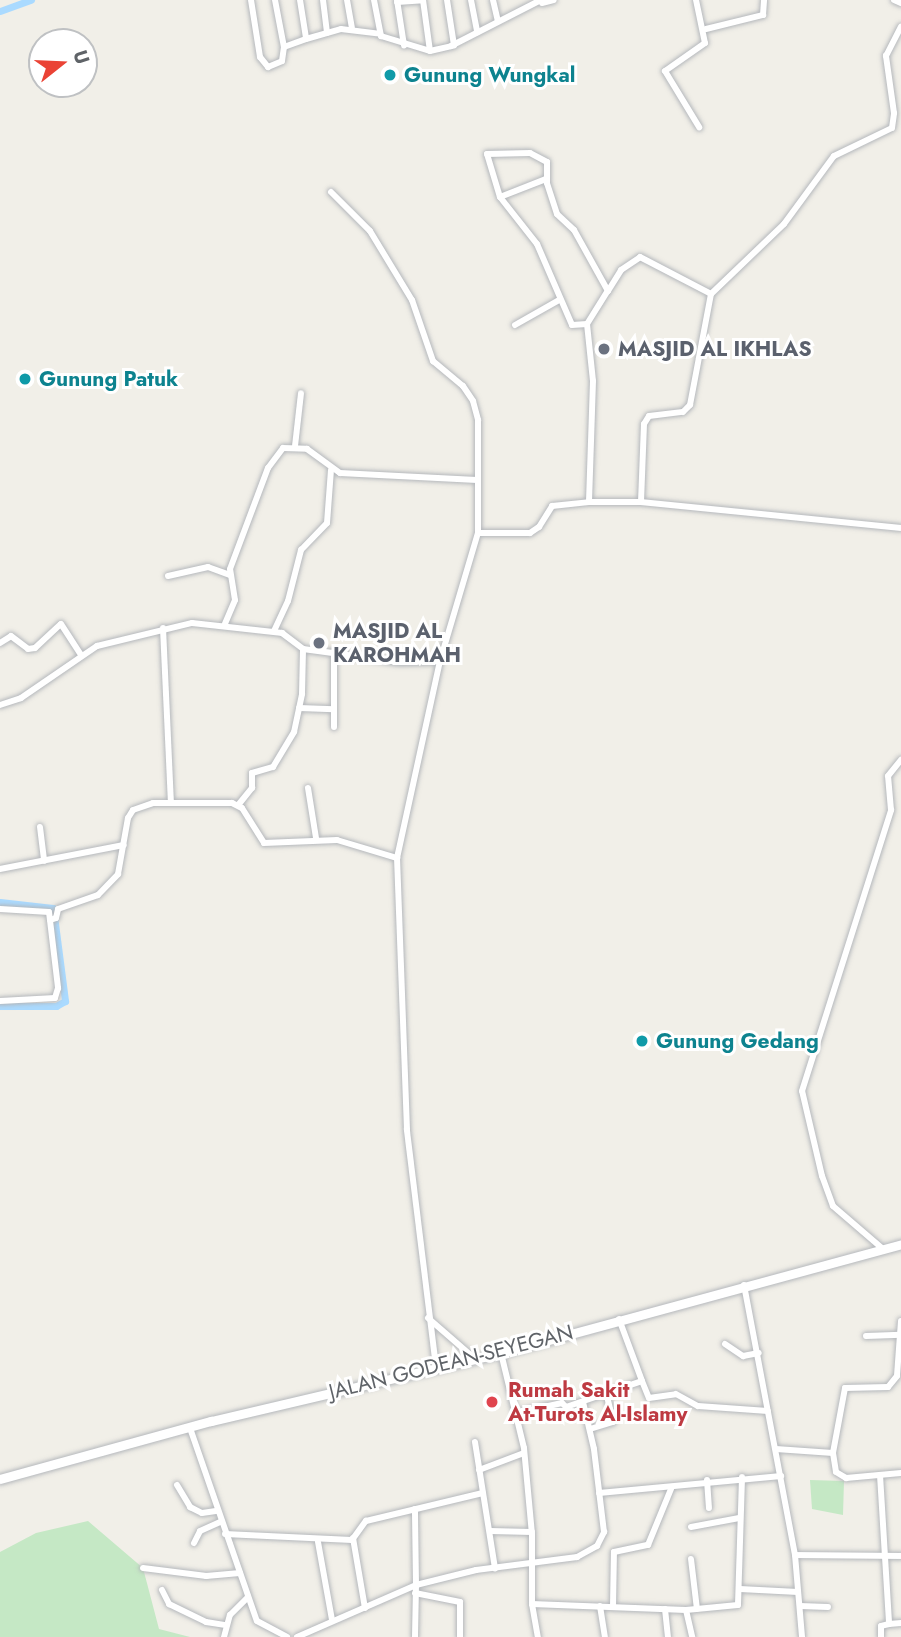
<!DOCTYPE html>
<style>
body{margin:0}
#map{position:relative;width:901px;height:1637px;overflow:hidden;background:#f1efe8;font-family:Jost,sans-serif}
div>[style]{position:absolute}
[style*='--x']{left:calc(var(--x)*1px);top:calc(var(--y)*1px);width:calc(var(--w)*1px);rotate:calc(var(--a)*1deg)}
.green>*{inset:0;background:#c5e8c5}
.canal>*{height:7px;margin:-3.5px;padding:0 3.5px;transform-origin:3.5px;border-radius:3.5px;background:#aadaff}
.roads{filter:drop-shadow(0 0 2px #b5b8bc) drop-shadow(0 0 2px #b5b8bc)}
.minor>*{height:6px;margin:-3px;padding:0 3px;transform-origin:3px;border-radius:3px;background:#fff}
.secondary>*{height:9px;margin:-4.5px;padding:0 4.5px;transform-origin:4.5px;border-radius:4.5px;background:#fff}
.dots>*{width:19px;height:19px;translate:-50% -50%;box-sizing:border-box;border:4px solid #fff;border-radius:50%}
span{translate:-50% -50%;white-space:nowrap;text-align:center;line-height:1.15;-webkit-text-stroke:6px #fff;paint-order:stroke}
.culture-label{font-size:21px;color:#0d838f;font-weight:700}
.left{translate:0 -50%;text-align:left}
.worship-label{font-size:21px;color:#5b616d;font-weight:700}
.street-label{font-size:21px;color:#5f6368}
.health-label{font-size:21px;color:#be3a42;font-weight:700}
.north{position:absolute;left:28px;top:28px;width:70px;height:70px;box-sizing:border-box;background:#fff;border:2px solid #bfc1c3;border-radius:50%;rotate:72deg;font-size:19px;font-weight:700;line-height:28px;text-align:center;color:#5f6368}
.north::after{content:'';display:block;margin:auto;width:24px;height:32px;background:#ea4335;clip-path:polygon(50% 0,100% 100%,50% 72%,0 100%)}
</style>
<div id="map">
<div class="green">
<i style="clip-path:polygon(810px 1480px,844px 1481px,843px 1515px,812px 1509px)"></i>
<i style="clip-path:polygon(88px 1521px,143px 1568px,159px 1629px,190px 1637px,0 1637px,0 1552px,36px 1533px)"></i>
</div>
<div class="canal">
<i style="--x:0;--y:11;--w:33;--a:-20"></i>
<i style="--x:0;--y:902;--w:53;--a:6.5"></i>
<i style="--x:53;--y:908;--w:94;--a:82.6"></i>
<i style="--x:65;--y:1001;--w:10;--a:151"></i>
<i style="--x:56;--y:1006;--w:56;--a:180"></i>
</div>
<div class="roads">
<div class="minor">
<i style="--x:251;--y:0;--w:58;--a:81"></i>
<i style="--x:260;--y:57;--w:13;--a:51"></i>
<i style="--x:268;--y:67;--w:15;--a:-23"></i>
<i style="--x:282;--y:61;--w:14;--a:-82"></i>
<i style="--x:284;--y:47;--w:23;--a:-20"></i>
<i style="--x:306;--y:39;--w:36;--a:-16"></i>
<i style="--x:341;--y:29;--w:38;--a:7"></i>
<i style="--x:275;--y:0;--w:48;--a:79.2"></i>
<i style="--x:300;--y:0;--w:39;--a:81"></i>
<i style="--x:323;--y:0;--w:33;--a:83"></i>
<i style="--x:347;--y:0;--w:28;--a:80"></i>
<i style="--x:374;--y:0;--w:37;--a:79"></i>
<i style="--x:381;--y:36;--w:51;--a:17"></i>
<i style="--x:430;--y:51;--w:22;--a:-13"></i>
<i style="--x:451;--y:46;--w:101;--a:-27.1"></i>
<i style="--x:397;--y:0;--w:46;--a:81.2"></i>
<i style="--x:423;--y:0;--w:51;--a:82.2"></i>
<i style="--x:447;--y:0;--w:46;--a:81.2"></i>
<i style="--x:471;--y:0;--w:33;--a:79"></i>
<i style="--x:493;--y:0;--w:22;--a:77"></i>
<i style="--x:696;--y:0;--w:44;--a:78.2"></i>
<i style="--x:705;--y:43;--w:49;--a:145"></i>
<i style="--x:665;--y:71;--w:66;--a:58.7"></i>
<i style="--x:894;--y:0;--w:8;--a:23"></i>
<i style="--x:397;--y:2;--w:26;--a:-4"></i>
<i style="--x:542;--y:3;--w:12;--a:-14"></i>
<i style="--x:706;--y:29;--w:59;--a:-13.8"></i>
<i style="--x:763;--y:15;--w:15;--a:-86"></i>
<i style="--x:331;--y:192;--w:55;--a:45"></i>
<i style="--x:370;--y:231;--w:81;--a:58.7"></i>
<i style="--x:412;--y:300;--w:65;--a:71"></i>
<i style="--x:433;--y:361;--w:39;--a:40"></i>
<i style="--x:463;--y:386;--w:18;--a:56"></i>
<i style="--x:473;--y:401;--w:20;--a:75"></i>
<i style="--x:478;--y:420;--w:113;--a:90"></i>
<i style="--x:500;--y:197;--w:49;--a:-21.4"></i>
<i style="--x:608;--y:291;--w:70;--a:-119.1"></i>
<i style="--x:574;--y:230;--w:23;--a:-137"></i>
<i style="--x:557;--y:214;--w:33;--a:-108"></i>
<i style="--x:547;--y:183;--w:21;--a:-90"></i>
<i style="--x:547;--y:162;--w:19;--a:-152"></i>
<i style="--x:530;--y:153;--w:43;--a:178.7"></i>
<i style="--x:487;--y:154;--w:45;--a:73.2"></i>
<i style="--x:500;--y:197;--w:60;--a:51.8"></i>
<i style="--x:537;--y:244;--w:88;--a:66.6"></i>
<i style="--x:572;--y:325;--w:15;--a:-4"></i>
<i style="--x:587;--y:324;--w:39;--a:-58"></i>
<i style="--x:608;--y:291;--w:25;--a:-58"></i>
<i style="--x:621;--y:270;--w:23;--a:-34"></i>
<i style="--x:640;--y:257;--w:80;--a:27.5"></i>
<i style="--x:587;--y:324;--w:57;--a:84"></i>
<i style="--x:593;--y:381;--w:121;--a:91.9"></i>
<i style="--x:515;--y:325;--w:51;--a:-29.6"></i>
<i style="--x:295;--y:446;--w:53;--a:-83.5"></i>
<i style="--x:641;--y:502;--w:78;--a:-87.8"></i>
<i style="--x:644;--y:424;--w:9;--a:-58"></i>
<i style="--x:649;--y:416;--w:34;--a:-7"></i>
<i style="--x:683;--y:412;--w:10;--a:-45"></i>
<i style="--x:690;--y:405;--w:113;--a:-79.3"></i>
<i style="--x:711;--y:294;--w:101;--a:-43.8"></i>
<i style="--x:784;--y:224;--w:84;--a:-53.7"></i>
<i style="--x:834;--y:156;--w:64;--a:-25.8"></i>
<i style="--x:892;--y:128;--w:15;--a:-82"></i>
<i style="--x:894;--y:113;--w:58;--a:-98"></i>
<i style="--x:886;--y:56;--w:33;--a:-63"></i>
<i style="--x:168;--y:576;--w:41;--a:-12.7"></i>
<i style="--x:208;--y:567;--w:23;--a:20"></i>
<i style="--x:224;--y:626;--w:28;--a:-67"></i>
<i style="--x:235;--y:600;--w:31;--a:-99"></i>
<i style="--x:230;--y:569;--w:108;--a:-69.4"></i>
<i style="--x:268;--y:468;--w:25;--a:-53"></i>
<i style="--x:283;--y:448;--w:24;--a:2"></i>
<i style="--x:307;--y:449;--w:41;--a:36"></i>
<i style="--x:340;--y:473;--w:137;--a:2.9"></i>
<i style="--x:163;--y:628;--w:175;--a:87.4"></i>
<i style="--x:274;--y:631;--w:33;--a:-65"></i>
<i style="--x:288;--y:601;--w:53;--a:-75.7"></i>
<i style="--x:301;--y:550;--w:37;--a:-46"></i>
<i style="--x:327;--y:523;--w:53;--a:-85.7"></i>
<i style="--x:0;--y:643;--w:13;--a:-32"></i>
<i style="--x:11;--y:636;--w:21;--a:37"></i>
<i style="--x:28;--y:649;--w:7;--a:-8"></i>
<i style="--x:35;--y:648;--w:35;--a:-43"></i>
<i style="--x:61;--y:624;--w:37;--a:57"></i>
<i style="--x:0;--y:705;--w:22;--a:-18"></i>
<i style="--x:21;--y:698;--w:92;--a:-34.4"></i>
<i style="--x:97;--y:646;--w:98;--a:-13.6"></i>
<i style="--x:192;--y:623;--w:91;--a:6.3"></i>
<i style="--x:282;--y:633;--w:26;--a:37"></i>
<i style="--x:303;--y:649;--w:97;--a:7.7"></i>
<i style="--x:399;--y:662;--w:41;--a:-1.4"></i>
<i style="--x:299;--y:708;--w:35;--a:2"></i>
<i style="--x:334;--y:727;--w:75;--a:-90"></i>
<i style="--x:308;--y:788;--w:51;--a:80.9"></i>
<i style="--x:239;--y:804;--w:21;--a:-51"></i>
<i style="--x:252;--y:788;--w:15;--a:-90"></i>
<i style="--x:252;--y:773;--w:22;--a:-16"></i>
<i style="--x:273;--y:767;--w:41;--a:-59"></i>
<i style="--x:294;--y:732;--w:39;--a:-78"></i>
<i style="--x:302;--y:694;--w:45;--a:-88.7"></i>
<i style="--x:40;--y:827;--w:34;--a:83"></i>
<i style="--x:0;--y:869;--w:126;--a:-11"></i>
<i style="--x:0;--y:909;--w:49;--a:3.5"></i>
<i style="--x:49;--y:912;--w:77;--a:83.2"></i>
<i style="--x:58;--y:988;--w:10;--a:107"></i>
<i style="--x:55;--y:998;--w:55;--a:176.9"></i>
<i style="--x:50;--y:920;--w:6;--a:-18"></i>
<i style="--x:56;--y:918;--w:9;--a:-77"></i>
<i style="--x:58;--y:909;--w:42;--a:-19.3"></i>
<i style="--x:98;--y:895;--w:29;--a:-46"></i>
<i style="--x:118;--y:874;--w:57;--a:-79.9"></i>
<i style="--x:128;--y:818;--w:9;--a:-58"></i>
<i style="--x:133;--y:810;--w:21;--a:-19"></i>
<i style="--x:153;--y:803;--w:79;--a:0"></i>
<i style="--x:232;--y:803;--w:11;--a:27"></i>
<i style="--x:242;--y:808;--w:41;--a:57.8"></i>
<i style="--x:264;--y:843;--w:73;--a:-2.4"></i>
<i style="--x:337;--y:840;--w:63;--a:16.7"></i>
<i style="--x:883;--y:1249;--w:66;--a:-139.3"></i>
<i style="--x:833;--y:1206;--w:32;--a:-110"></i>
<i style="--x:822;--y:1176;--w:87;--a:-103.2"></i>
<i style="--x:802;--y:1091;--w:295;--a:-72.4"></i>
<i style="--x:891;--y:810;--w:34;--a:-95"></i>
<i style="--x:888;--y:776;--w:21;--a:-51"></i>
<i style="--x:744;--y:1285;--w:275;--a:79.3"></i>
<i style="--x:795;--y:1555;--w:82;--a:85.1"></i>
<i style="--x:428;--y:1318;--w:61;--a:41"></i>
<i style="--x:619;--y:1319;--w:66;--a:69.6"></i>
<i style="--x:901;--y:1321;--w:55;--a:94.2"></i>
<i style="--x:897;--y:1376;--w:14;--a:129"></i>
<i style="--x:888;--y:1387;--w:43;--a:178.7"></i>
<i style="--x:845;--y:1388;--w:66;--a:100.5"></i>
<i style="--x:833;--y:1453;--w:19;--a:81"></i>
<i style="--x:836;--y:1472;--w:12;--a:31"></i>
<i style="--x:846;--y:1478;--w:55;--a:-5.2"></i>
<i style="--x:866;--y:1336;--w:35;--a:-2"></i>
<i style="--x:725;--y:1344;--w:22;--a:34"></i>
<i style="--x:743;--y:1356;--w:16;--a:-11"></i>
<i style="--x:501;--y:1353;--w:98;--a:76.4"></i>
<i style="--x:524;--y:1448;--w:87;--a:84.7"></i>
<i style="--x:532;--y:1535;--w:69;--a:90"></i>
<i style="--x:532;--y:1604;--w:34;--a:80"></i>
<i style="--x:436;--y:1367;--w:239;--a:-97"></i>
<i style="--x:407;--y:1130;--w:272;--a:-92.1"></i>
<i style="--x:397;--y:858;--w:202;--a:-77.7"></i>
<i style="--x:440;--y:661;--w:134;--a:-73.5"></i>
<i style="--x:478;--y:533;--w:52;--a:0"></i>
<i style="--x:530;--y:533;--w:11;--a:-34"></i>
<i style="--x:539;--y:527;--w:25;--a:-58"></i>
<i style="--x:552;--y:506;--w:37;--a:-6"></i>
<i style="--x:589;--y:502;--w:52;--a:0"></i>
<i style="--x:641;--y:502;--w:261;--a:5.7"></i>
<i style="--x:517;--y:1413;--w:46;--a:-12.5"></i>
<i style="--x:562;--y:1403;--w:6;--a:45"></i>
<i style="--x:566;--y:1407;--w:80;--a:-18.9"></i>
<i style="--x:642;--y:1381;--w:18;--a:68"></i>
<i style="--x:649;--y:1398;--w:27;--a:-8"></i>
<i style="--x:676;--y:1394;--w:25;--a:29"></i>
<i style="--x:698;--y:1406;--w:70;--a:4.1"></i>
<i style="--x:190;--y:1428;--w:204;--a:70.9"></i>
<i style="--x:257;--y:1621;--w:34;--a:28"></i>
<i style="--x:590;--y:1429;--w:24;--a:-17"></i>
<i style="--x:613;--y:1422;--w:28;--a:-103"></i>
<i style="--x:475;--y:1442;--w:128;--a:81"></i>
<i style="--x:776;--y:1449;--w:57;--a:4"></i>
<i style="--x:479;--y:1470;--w:48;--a:-20.7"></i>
<i style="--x:880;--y:1475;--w:149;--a:86.5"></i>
<i style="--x:889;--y:1624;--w:8;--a:166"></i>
<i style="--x:881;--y:1626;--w:11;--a:90"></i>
<i style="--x:707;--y:1480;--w:28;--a:86"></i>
<i style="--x:177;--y:1485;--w:26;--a:59"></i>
<i style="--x:190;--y:1507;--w:13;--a:27"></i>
<i style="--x:202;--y:1513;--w:14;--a:-8"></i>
<i style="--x:599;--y:1493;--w:183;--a:-5.3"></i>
<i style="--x:691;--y:1527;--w:49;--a:-10.6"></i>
<i style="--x:490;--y:1531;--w:42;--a:1.4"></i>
<i style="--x:225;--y:1534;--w:127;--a:2.7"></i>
<i style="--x:352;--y:1540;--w:24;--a:-54"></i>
<i style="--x:366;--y:1521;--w:120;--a:-13.5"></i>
<i style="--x:353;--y:1538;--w:71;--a:80.3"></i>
<i style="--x:318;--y:1542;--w:79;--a:79.8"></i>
<i style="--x:194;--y:1543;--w:13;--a:-63"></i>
<i style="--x:200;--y:1531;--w:22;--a:-24"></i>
<i style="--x:795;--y:1555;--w:106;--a:0.5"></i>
<i style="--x:691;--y:1559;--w:50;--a:83.2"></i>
<i style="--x:143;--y:1568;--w:64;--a:7.2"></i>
<i style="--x:206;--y:1576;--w:34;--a:-5"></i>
<i style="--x:740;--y:1589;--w:58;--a:3"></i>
<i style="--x:162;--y:1590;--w:16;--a:63"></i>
<i style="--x:169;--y:1604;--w:41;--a:25.9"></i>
<i style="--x:206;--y:1622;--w:20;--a:9"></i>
<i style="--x:415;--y:1593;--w:46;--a:11.3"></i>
<i style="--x:460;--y:1602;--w:35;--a:90"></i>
<i style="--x:532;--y:1604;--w:154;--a:2.2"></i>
<i style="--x:686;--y:1610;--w:52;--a:-5.5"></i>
<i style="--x:738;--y:1605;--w:128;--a:-88.2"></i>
<i style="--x:600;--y:1606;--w:31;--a:81"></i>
<i style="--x:800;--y:1606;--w:28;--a:2"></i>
<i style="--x:613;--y:1607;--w:55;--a:-89"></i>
<i style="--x:614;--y:1552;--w:35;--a:-12"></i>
<i style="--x:648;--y:1545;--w:61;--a:-67.7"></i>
<i style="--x:665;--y:1609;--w:28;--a:84"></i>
<i style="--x:686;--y:1610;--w:28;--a:77"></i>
<i style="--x:889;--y:1624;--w:12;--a:-5"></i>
<i style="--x:224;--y:1637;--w:23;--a:-75"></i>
<i style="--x:230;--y:1615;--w:24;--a:-45"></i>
<i style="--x:297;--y:1637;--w:130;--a:-23.6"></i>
<i style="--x:416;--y:1585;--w:76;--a:-90.8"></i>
<i style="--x:415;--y:1637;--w:52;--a:-88.9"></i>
<i style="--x:416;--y:1585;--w:62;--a:-14"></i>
<i style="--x:476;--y:1570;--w:102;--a:-7.3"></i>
<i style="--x:577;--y:1557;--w:23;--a:-29"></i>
<i style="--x:597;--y:1546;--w:16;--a:-63"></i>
<i style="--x:604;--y:1532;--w:84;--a:-96.9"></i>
<i style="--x:594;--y:1449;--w:48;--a:-103.2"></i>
</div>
<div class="secondary">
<i style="--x:0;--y:1479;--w:219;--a:-15.4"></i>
<i style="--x:211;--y:1421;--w:298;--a:-13.2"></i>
<i style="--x:501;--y:1353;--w:415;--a:-15.2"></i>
</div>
</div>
<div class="dots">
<i style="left:390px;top:75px;background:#0f9aa8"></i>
<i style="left:604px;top:349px;background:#6b7280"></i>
<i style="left:25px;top:379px;background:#0f9aa8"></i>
<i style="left:319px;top:643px;background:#6b7280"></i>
<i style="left:642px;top:1041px;background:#0f9aa8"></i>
<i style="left:492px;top:1402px;background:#e0444e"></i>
</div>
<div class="culture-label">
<span class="left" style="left:404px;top:75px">Gunung Wungkal</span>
<span class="left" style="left:39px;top:379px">Gunung Patuk</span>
<span class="left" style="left:656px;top:1041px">Gunung Gedang</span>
</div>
<div class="worship-label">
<span class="left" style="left:618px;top:349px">MASJID AL IKHLAS</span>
<span class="left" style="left:333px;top:643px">MASJID AL<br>KAROHMAH</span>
</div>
<div class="street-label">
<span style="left:451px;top:1362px;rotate:-14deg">JALAN GODEAN-SEYEGAN</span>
</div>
<div class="health-label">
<span class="left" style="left:508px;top:1402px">Rumah Sakit<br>At-Turots Al-Islamy</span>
</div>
<div class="north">U</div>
</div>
